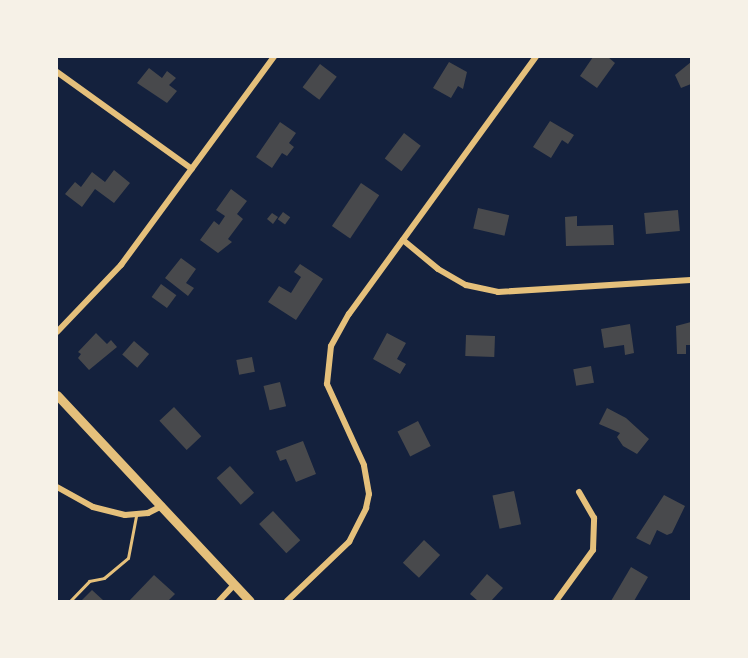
<!DOCTYPE html>
<style>
body{margin:0}
#map{position:relative;width:748px;height:658px;overflow:hidden;background:#14213d;font-family:"Asap Condensed",sans-serif}
div>[style]{position:absolute}
[style*='--x']{left:calc(var(--x)*1px);top:calc(var(--y)*1px);width:calc(var(--w)*1px);rotate:calc(var(--a)*1deg)}
.building>*{inset:0;background:#48494c;transform-origin:0 0}
.service>*{height:3px;margin:-1.5px;padding:0 1.5px;transform-origin:1.5px;border-radius:1.5px;background:#e5c07b}
.minor>*{height:6px;margin:-3px;padding:0 3px;transform-origin:3px;border-radius:3px;background:#e5c07b}
.secondary>*{height:9px;margin:-4.5px;padding:0 4.5px;transform-origin:4.5px;border-radius:4.5px;background:#e5c07b}
span{translate:-50% -50%;white-space:nowrap;text-align:center;line-height:1.15;-webkit-text-stroke:5px #f6f1e7;paint-order:stroke}
.frame{position:absolute;inset:0;border:58px solid #f6f1e7;pointer-events:none}
</style>
<div id="map">
<div class="building">
<i style="clip-path:polygon(593px 57px,608px 57px,615px 63px,597px 88px,580px 76px)"></i>
<i style="clip-path:polygon(449px 62px,467px 72px,463px 89px,458px 86px,451px 98px,433px 88px)"></i>
<i style="clip-path:polygon(691px 62px,691px 84px,681px 88px,675px 75px)"></i>
<i style="left:320px;top:64px;width:21px;height:29px;rotate:37deg"></i>
<i style="clip-path:polygon(149px 68px,162px 78px,167px 71px,176px 78px,169px 85px,177px 91px,167px 103px,137px 83px)"></i>
<i style="clip-path:polygon(550px 121px,574px 135px,568px 144px,562px 140px,551px 158px,533px 147px)"></i>
<i style="clip-path:polygon(280px 122px,296px 133px,289px 143px,294px 147px,287px 156px,282px 153px,272px 168px,256px 157px)"></i>
<i style="left:404px;top:133px;width:21px;height:32px;rotate:37deg"></i>
<i style="clip-path:polygon(114px 170px,130px 183px,114px 203px,95px 189px,82px 207px,65px 194px,75px 182px,81px 187px,92px 172px,105px 182px)"></i>
<i style="left:361px;top:183px;width:22px;height:52px;rotate:34deg"></i>
<i style="clip-path:polygon(231px 189px,247px 201px,237px 214px,243px 219px,228px 239px,232px 242px,218px 253px,200px 240px,214px 221px,219px 225px,225px 216px,216px 210px)"></i>
<i style="left:478px;top:208px;width:32px;height:21px;rotate:13deg"></i>
<i style="left:678px;top:210px;width:21px;height:34px;rotate:85deg"></i>
<i style="left:283px;top:212px;width:9px;height:9px;rotate:36deg"></i>
<i style="clip-path:polygon(272px 213px,278px 217px,273px 224px,267px 219px)"></i>
<i style="clip-path:polygon(577px 216px,577px 226px,613px 225px,614px 245px,566px 246px,565px 217px)"></i>
<i style="clip-path:polygon(181px 258px,196px 269px,186px 283px,194px 288px,188px 296px,165px 278px)"></i>
<i style="clip-path:polygon(300px 264px,323px 279px,296px 320px,268px 302px,279px 286px,291px 293px,301px 277px,294px 272px)"></i>
<i style="left:161px;top:284px;width:19px;height:16px;rotate:36deg"></i>
<i style="clip-path:polygon(691px 322px,691px 345px,686px 345px,686px 354px,677px 354px,676px 326px)"></i>
<i style="clip-path:polygon(630px 324px,634px 353px,625px 355px,624px 345px,604px 348px,601px 329px)"></i>
<i style="clip-path:polygon(96px 333px,107px 344px,111px 340px,117px 347px,89px 370px,78px 358px,81px 354px,78px 352px)"></i>
<i style="clip-path:polygon(387px 333px,406px 343px,397px 359px,406px 364px,400px 374px,373px 359px)"></i>
<i style="left:466px;top:335px;width:29px;height:21px;rotate:2deg"></i>
<i style="left:134px;top:341px;width:20px;height:18px;rotate:41deg"></i>
<i style="left:252px;top:357px;width:15px;height:16px;rotate:79deg"></i>
<i style="left:591px;top:366px;width:17px;height:18px;rotate:80deg"></i>
<i style="left:280px;top:382px;width:25px;height:17px;rotate:76deg"></i>
<i style="left:174px;top:407px;width:40px;height:20px;rotate:47deg"></i>
<i style="clip-path:polygon(607px 408px,626px 418px,649px 439px,637px 454px,623px 446px,617px 437px,620px 433px,599px 424px)"></i>
<i style="left:418px;top:421px;width:28px;height:23px;rotate:63deg"></i>
<i style="clip-path:polygon(303px 441px,316px 474px,296px 482px,286px 459px,280px 461px,276px 451px)"></i>
<i style="left:230px;top:466px;width:36px;height:18px;rotate:48deg"></i>
<i style="left:514px;top:491px;width:34px;height:22px;rotate:78deg"></i>
<i style="clip-path:polygon(664px 495px,685px 506px,672px 533px,667px 535px,657px 530px,650px 545px,636px 538px)"></i>
<i style="left:273px;top:511px;width:40px;height:19px;rotate:47deg"></i>
<i style="left:424px;top:540px;width:22px;height:31px;rotate:43deg"></i>
<i style="clip-path:polygon(631px 567px,648px 577px,634px 601px,611px 601px)"></i>
<i style="clip-path:polygon(487px 574px,503px 588px,491px 601px,478px 601px,470px 594px)"></i>
<i style="clip-path:polygon(154px 575px,175px 594px,168px 601px,129px 601px)"></i>
<i style="clip-path:polygon(92px 590px,104px 601px,81px 601px)"></i>
</div>
<div class="service">
<i style="--x:70;--y:601;--w:28;--a:-46"></i>
<i style="--x:89;--y:581;--w:15;--a:-11"></i>
<i style="--x:104;--y:578;--w:31;--a:-40"></i>
<i style="--x:128;--y:558;--w:43;--a:-79.2"></i>
</div>
<div class="minor">
<i style="--x:57;--y:72;--w:166;--a:35.7"></i>
<i style="--x:403;--y:240;--w:45;--a:39.6"></i>
<i style="--x:438;--y:269;--w:32;--a:30"></i>
<i style="--x:466;--y:285;--w:33;--a:12"></i>
<i style="--x:498;--y:292;--w:193;--a:-3.6"></i>
<i style="--x:57;--y:332;--w:93;--a:-46.3"></i>
<i style="--x:121;--y:265;--w:258;--a:-53.7"></i>
<i style="--x:57;--y:487;--w:41;--a:29.1"></i>
<i style="--x:93;--y:507;--w:33;--a:14"></i>
<i style="--x:125;--y:515;--w:23;--a:-5"></i>
<i style="--x:148;--y:513;--w:16;--a:-27"></i>
<i style="--x:219;--y:601;--w:22;--a:-47"></i>
<i style="--x:287;--y:601;--w:86;--a:-43.6"></i>
<i style="--x:349;--y:542;--w:38;--a:-63"></i>
<i style="--x:366;--y:508;--w:14;--a:-78"></i>
<i style="--x:369;--y:494;--w:29;--a:-100"></i>
<i style="--x:364;--y:465;--w:89;--a:-114.6"></i>
<i style="--x:327;--y:384;--w:38;--a:-84"></i>
<i style="--x:331;--y:346;--w:37;--a:-61"></i>
<i style="--x:349;--y:314;--w:318;--a:-54"></i>
<i style="--x:556;--y:601;--w:63;--a:-54"></i>
<i style="--x:593;--y:550;--w:32;--a:-88"></i>
<i style="--x:594;--y:518;--w:30;--a:-120"></i>
</div>
<div class="secondary">
<i style="--x:57;--y:395;--w:282;--a:46.9"></i>
</div>
<div class="frame"></div>
</div>
